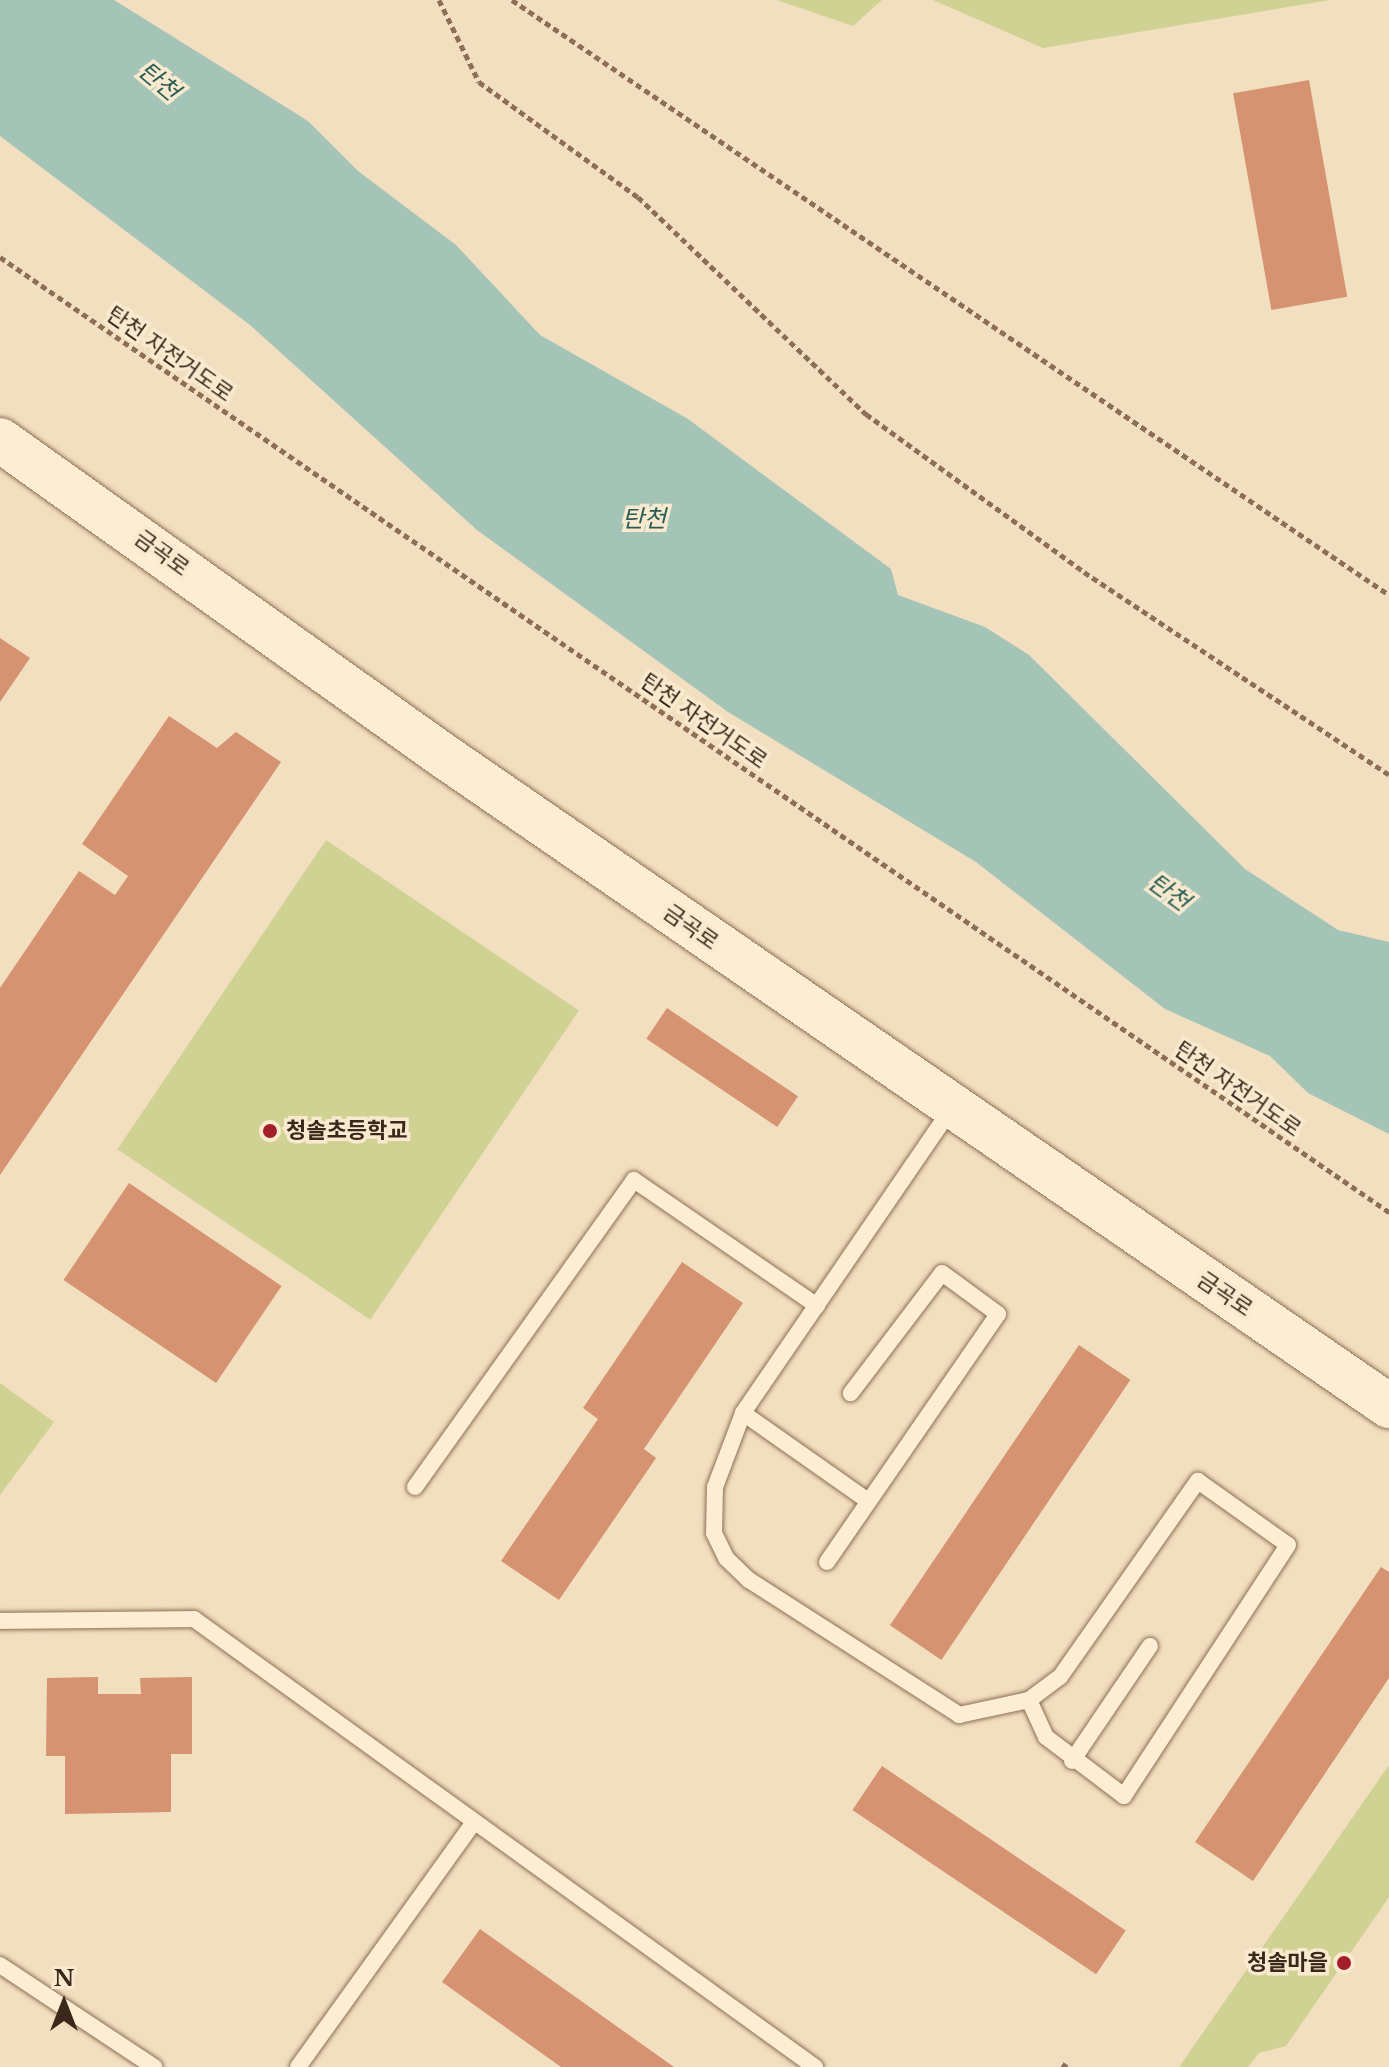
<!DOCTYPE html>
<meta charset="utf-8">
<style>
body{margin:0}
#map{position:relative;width:1389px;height:2067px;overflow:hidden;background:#f2dfbf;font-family:"Libre Baskerville","Noto Sans KR",serif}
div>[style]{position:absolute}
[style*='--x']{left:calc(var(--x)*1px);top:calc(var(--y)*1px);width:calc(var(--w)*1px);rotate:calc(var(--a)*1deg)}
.green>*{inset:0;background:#cfd292;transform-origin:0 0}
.water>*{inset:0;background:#a3c4b7}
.building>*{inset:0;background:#d59371;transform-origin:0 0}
.path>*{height:5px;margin-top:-2.5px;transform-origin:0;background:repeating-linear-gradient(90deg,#8d6f55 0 6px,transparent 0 10px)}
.roads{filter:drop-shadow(0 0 2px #8d6f55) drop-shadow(0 0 2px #8d6f55)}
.service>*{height:16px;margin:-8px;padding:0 8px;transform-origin:8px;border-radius:8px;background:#fcedd3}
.secondary>*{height:44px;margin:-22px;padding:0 22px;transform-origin:22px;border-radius:22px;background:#fcedd3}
.dots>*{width:22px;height:22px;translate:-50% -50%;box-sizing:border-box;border:4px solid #f9eacf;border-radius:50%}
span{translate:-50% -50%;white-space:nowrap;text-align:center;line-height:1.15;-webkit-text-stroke:7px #f9eacf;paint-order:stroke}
.street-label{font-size:22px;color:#3b281b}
.poi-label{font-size:22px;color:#3b281b;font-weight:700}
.left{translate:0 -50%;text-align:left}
.right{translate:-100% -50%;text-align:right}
.water-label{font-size:24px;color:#295c55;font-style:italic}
.north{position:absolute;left:24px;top:1963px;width:80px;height:80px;-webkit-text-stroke:6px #f9eacf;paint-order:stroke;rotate:0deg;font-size:22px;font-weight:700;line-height:32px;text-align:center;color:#3b281b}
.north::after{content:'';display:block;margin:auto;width:28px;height:36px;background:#3b281b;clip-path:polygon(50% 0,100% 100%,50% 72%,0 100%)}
</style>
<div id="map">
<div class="green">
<i style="clip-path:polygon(777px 0,882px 0,853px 26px)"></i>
<i style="clip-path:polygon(933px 0,1330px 0,1043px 48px)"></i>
<i style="left:326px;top:840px;width:305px;height:373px;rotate:34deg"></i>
<i style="clip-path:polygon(0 1383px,54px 1422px,0 1495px)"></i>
<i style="clip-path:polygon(1389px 1765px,1389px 1897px,1286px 2046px,1259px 2053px,1248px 2067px,1179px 2067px)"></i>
</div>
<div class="water">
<i style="clip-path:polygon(0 0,114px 0,308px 121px,358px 171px,456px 245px,540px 335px,688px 419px,891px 569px,898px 595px,985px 627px,1029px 655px,1245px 869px,1338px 930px,1389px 942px,1389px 1134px,1308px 1093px,1270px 1056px,1165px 1009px,976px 862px,728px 712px,477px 530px,250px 325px,0 136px)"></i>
</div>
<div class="building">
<i style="left:1309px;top:80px;width:220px;height:77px;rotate:80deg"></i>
<i style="clip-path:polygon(0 638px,30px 658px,0 702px)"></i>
<i style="clip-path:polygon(169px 716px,217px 748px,236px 732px,281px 762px,0 1175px,0 988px,79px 871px,115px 895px,128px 876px,82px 844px)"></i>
<i style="left:667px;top:1008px;width:158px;height:37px;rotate:34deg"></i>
<i style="left:129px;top:1183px;width:184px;height:117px;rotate:34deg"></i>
<i style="clip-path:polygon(682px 1262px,743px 1303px,644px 1449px,656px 1458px,559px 1600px,501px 1561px,598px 1419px,583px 1408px)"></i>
<i style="left:1079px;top:1345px;width:62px;height:338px;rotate:34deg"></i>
<i style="clip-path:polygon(1381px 1567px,1389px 1572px,1389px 1678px,1253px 1881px,1195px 1842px)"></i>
<i style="clip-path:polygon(98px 1677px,98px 1694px,141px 1694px,140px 1678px,192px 1677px,192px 1754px,171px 1754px,171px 1812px,65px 1814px,65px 1756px,46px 1756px,47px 1678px)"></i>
<i style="left:882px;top:1766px;width:294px;height:53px;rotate:34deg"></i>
<i style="clip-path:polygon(480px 1929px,674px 2067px,561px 2067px,442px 1982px)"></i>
</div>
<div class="path">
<i style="--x:439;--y:0;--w:91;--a:64"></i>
<i style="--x:479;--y:82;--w:196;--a:35.9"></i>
<i style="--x:638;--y:197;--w:315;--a:43.6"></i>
<i style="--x:866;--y:414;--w:269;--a:35.9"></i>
<i style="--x:1084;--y:572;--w:366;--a:33.6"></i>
<i style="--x:512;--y:0;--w:1060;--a:34.15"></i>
<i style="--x:0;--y:257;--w:1686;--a:34.51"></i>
<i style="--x:1062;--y:2064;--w:6;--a:31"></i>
</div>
<div class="roads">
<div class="service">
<i style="--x:951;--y:1109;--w:368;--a:124.4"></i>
<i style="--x:743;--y:1413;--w:79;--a:110.7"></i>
<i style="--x:715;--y:1487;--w:46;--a:91.2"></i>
<i style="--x:714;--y:1533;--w:28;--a:64"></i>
<i style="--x:726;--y:1558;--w:32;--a:44"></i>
<i style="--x:749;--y:1580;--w:250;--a:32.7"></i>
<i style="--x:959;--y:1715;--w:72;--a:-12.1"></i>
<i style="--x:1029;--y:1700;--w:39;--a:-37"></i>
<i style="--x:1060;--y:1677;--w:240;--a:-54.9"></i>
<i style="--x:1198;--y:1481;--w:110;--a:35.4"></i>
<i style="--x:1288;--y:1545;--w:300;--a:123.2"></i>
<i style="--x:1124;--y:1796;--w:98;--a:-142.9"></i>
<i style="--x:1046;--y:1737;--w:41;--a:-114.7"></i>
<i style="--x:743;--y:1413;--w:153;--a:35.1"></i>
<i style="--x:415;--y:1487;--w:377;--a:-54.5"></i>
<i style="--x:634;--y:1180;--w:222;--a:34.5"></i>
<i style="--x:827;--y:1562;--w:301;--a:-55.4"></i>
<i style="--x:998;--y:1314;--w:69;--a:-143.8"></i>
<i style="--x:942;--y:1273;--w:151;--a:127.2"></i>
<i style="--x:0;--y:1621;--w:194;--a:-0.6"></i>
<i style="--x:194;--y:1619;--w:766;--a:35.81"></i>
<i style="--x:1072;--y:1761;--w:139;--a:-55.9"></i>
<i style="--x:0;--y:1965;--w:185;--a:33.5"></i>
<i style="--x:298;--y:2067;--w:302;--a:-54.3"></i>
</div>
<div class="secondary">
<i style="--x:0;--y:440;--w:541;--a:35.45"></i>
<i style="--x:441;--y:754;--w:1151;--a:34.52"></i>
</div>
</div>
<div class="dots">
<i style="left:270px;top:1131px;background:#a21f2a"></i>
<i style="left:1344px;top:1963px;background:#a21f2a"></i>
</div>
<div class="street-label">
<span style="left:170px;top:354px;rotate:35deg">탄천 자전거도로</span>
<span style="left:162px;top:553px;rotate:36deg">금곡로</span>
<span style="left:704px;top:721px;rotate:35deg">탄천 자전거도로</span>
<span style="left:691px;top:927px;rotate:35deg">금곡로</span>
<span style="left:1238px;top:1089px;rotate:35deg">탄천 자전거도로</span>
<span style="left:1225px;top:1294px;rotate:34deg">금곡로</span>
</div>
<div class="poi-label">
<span class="left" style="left:286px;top:1131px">청솔초등학교</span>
<span class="right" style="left:1328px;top:1963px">청솔마을</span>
</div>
<div class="water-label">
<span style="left:159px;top:81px;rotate:40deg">탄천</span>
<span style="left:644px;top:519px">탄천</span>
<span style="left:1169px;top:892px;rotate:36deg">탄천</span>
</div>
<div class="north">N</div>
</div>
